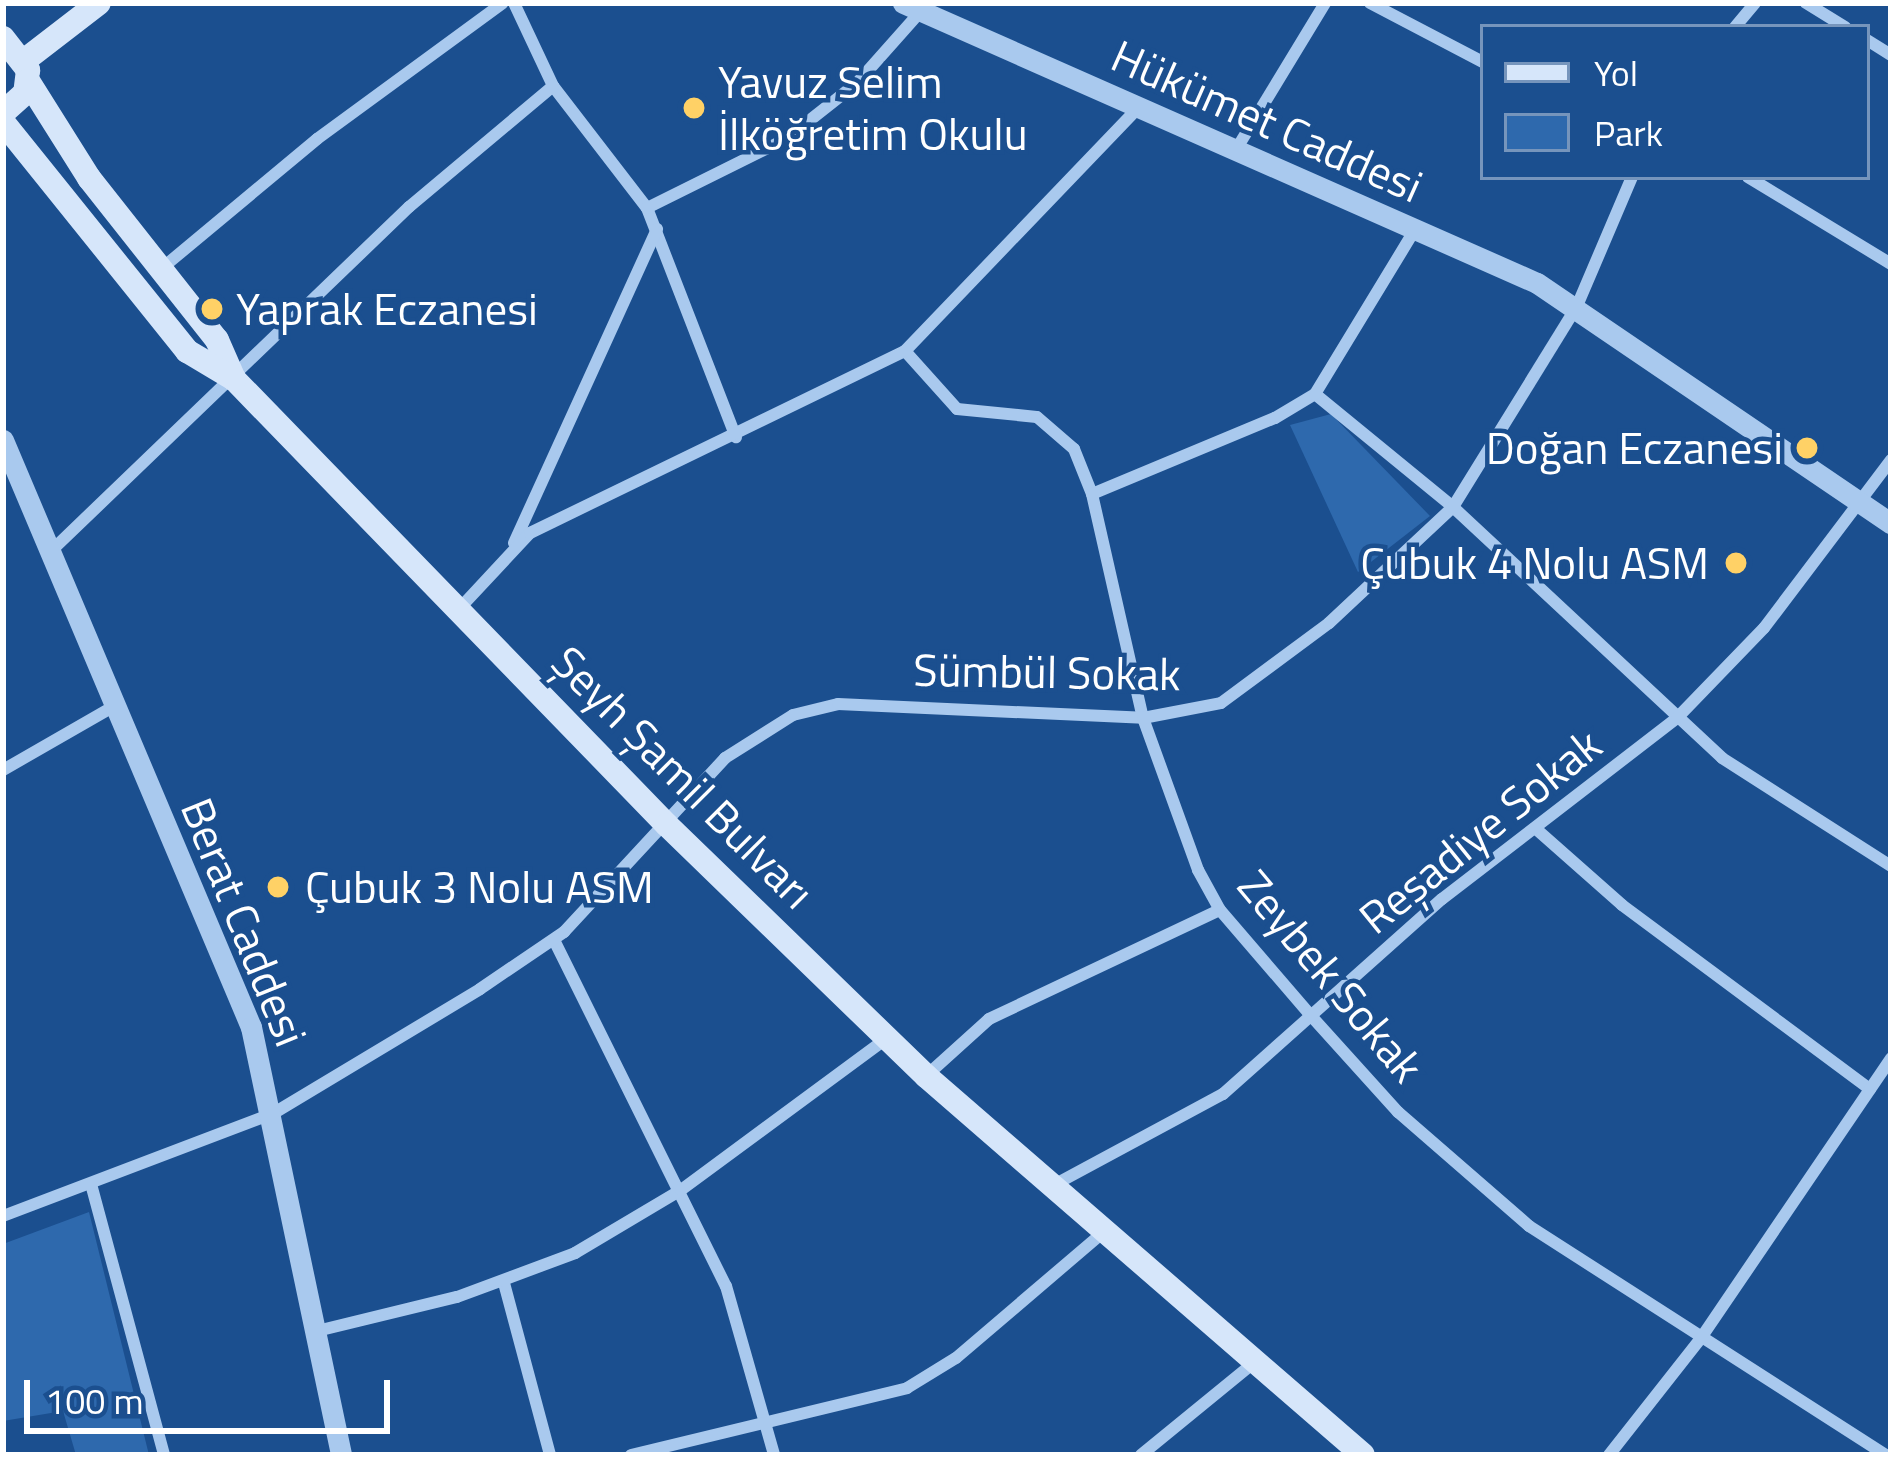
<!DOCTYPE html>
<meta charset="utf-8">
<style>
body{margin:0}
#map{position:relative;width:1894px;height:1458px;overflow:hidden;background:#1b4f8f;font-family:"Titillium Web",sans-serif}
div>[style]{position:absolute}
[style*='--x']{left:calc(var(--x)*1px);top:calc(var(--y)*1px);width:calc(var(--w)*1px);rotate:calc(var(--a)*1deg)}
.green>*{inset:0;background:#2e69ad}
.minor>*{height:12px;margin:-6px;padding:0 6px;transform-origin:6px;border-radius:6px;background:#a9c9ee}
.tertiary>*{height:21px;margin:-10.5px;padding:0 10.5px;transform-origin:10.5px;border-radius:10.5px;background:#a9c9ee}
.secondary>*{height:24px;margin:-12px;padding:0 12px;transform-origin:12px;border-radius:12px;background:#d6e6fa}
.dots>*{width:33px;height:33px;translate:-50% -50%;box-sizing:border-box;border:6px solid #1b4f8f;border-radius:50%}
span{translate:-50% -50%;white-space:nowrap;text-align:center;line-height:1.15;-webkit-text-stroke:9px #1b4f8f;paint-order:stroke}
.poi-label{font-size:45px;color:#fff}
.left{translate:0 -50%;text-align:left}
.right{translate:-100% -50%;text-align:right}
.street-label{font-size:45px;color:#fff}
.frame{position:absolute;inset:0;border:6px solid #fff;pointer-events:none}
.legend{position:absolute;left:1480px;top:24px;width:390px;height:156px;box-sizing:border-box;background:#1b4f8f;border:3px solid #7695bc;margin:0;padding:15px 21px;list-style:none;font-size:36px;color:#fff}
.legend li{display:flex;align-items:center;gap:24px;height:60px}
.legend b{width:60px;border:3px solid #7695bc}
.scale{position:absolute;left:24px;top:1380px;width:366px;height:54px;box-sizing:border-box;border:6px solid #fff;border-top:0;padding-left:15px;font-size:36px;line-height:42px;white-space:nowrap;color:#fff;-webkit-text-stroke:9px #1b4f8f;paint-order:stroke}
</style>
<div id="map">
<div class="green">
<i style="clip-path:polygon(1331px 414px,1430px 516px,1358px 572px,1290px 425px)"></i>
<i style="clip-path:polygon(89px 1212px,149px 1455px,76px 1455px,63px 1411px,3px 1421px,3px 1244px)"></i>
</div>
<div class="minor">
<i style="--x:514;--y:3;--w:92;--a:64.8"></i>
<i style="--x:553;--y:86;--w:154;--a:52.4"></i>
<i style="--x:647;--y:208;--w:246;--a:68.8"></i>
<i style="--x:1370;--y:3;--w:127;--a:27.6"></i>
<i style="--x:1806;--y:3;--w:46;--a:31.6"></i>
<i style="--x:1735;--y:27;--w:31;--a:-50"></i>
<i style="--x:1867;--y:40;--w:28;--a:32"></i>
<i style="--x:1237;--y:148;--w:170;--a:-58.7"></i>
<i style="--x:1748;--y:177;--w:167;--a:31.3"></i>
<i style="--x:647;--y:208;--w:155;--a:-26.4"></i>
<i style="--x:786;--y:139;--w:90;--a:-38.3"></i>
<i style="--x:857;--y:83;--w:95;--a:-48.4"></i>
<i style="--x:161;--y:269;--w:203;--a:-39.8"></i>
<i style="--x:317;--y:139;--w:230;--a:-36.2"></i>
<i style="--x:905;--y:351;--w:78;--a:48.1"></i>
<i style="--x:957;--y:409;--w:80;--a:5.7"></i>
<i style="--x:1037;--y:417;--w:49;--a:40.9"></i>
<i style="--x:1074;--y:449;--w:48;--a:68.2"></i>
<i style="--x:1092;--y:494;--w:230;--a:77.2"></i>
<i style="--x:1143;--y:718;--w:162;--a:70.1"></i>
<i style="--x:1198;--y:870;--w:46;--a:61.2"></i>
<i style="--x:1220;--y:910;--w:143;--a:49.3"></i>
<i style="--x:1313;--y:1018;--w:127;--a:47.9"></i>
<i style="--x:1398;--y:1112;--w:174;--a:41"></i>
<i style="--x:1529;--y:1226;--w:424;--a:32.7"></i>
<i style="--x:1315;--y:394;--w:178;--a:39.3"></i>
<i style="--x:1453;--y:507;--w:368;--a:43"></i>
<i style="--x:1722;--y:758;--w:201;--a:32.6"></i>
<i style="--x:1092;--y:494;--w:198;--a:-22.6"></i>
<i style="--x:1275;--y:418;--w:47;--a:-31"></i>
<i style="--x:1315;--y:394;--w:194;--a:-58.7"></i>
<i style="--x:514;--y:543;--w:345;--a:-65.5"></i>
<i style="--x:48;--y:554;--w:501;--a:-43.87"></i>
<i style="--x:409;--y:207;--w:188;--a:-40"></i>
<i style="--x:460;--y:608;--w:103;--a:-47"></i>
<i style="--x:530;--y:533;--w:417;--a:-25.9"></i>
<i style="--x:905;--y:351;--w:337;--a:-46.2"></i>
<i style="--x:3;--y:770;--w:125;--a:-29.9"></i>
<i style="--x:1535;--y:828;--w:116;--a:41.5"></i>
<i style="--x:1622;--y:905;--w:309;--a:36.6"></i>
<i style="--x:554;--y:940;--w:386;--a:63.6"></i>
<i style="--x:726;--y:1286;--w:176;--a:74.1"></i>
<i style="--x:926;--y:1076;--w:85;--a:-42.1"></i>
<i style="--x:989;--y:1019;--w:255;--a:-25.3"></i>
<i style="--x:91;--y:1184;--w:281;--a:74.9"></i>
<i style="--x:1052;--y:1186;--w:194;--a:-28.3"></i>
<i style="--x:1223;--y:1094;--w:293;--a:-41.7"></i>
<i style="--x:1442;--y:899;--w:297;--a:-37.6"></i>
<i style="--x:1677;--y:718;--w:125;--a:-46"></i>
<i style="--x:1764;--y:628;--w:211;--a:-52.9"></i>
<i style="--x:3;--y:1216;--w:290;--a:-20.8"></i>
<i style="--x:274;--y:1113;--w:240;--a:-31"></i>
<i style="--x:480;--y:989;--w:102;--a:-34.2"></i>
<i style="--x:564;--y:932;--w:237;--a:-47.2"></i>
<i style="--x:725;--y:758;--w:80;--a:-32.3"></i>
<i style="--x:793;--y:715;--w:46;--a:-13.7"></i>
<i style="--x:838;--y:704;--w:305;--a:2.6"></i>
<i style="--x:1143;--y:718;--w:79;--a:-10.9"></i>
<i style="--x:1221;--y:703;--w:134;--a:-36.5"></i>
<i style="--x:1329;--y:623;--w:170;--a:-43.1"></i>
<i style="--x:1453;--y:507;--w:236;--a:-58.3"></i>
<i style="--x:1577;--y:306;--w:140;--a:-66.9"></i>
<i style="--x:504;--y:1283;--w:178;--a:75"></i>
<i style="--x:317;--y:1331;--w:144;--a:-13.7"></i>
<i style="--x:457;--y:1297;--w:126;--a:-20.4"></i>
<i style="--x:575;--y:1253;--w:123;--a:-30.7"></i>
<i style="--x:681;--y:1190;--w:255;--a:-36.4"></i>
<i style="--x:631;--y:1455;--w:284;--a:-13.6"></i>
<i style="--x:907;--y:1388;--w:57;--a:-31.5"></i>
<i style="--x:956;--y:1358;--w:191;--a:-40.5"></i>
<i style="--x:1141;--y:1455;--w:144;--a:-39.3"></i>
<i style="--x:1609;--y:1455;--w:149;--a:-51.8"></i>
<i style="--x:1701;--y:1338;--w:338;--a:-55.8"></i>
</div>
<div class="tertiary">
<i style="--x:903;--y:3;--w:693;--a:23.83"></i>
<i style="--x:1537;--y:283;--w:428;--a:34.2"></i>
<i style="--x:3;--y:440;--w:637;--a:67.1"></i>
<i style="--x:251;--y:1027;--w:437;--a:78.1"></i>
</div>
<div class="secondary">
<i style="--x:3;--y:38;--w:41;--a:52"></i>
<i style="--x:28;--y:70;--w:23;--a:97"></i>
<i style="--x:25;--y:93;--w:30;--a:138"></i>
<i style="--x:25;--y:60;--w:93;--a:-37.6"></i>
<i style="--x:28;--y:81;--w:115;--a:57.8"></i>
<i style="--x:89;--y:178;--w:206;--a:51.7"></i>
<i style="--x:217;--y:340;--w:43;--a:66.4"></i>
<i style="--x:234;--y:379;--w:622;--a:45.85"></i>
<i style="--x:667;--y:825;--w:361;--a:44.1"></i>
<i style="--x:926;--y:1076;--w:578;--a:40.93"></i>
<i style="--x:3;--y:122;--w:294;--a:51.2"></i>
<i style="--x:187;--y:351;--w:55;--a:30.8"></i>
</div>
<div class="dots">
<i style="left:694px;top:108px;background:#ffd166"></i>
<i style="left:212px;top:309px;background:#ffd166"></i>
<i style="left:1807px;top:448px;background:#ffd166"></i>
<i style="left:1736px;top:563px;background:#ffd166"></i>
<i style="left:278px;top:887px;background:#ffd166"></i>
</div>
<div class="poi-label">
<span class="left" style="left:718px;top:108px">Yavuz Selim<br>İlköğretim Okulu</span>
<span class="left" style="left:236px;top:309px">Yaprak Eczanesi</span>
<span class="right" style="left:1783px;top:448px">Doğan Eczanesi</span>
<span class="right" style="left:1709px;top:563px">Çubuk 4 Nolu ASM</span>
<span class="left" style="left:305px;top:887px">Çubuk 3 Nolu ASM</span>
</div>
<div class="street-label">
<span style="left:1267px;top:121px;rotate:24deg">Hükümet Caddesi</span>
<span style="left:1047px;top:672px;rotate:1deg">Sümbül Sokak</span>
<span style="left:683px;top:777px;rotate:45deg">Şeyh Şamil Bulvarı</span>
<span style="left:1480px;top:831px;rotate:-39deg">Reşadiye Sokak</span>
<span style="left:244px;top:922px;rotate:68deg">Berat Caddesi</span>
<span style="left:1331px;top:976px;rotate:50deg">Zeybek Sokak</span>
</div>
<div class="frame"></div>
<ul class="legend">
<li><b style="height:15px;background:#d6e6fa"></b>Yol</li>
<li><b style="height:33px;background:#2e69ad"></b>Park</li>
</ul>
<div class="scale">100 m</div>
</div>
